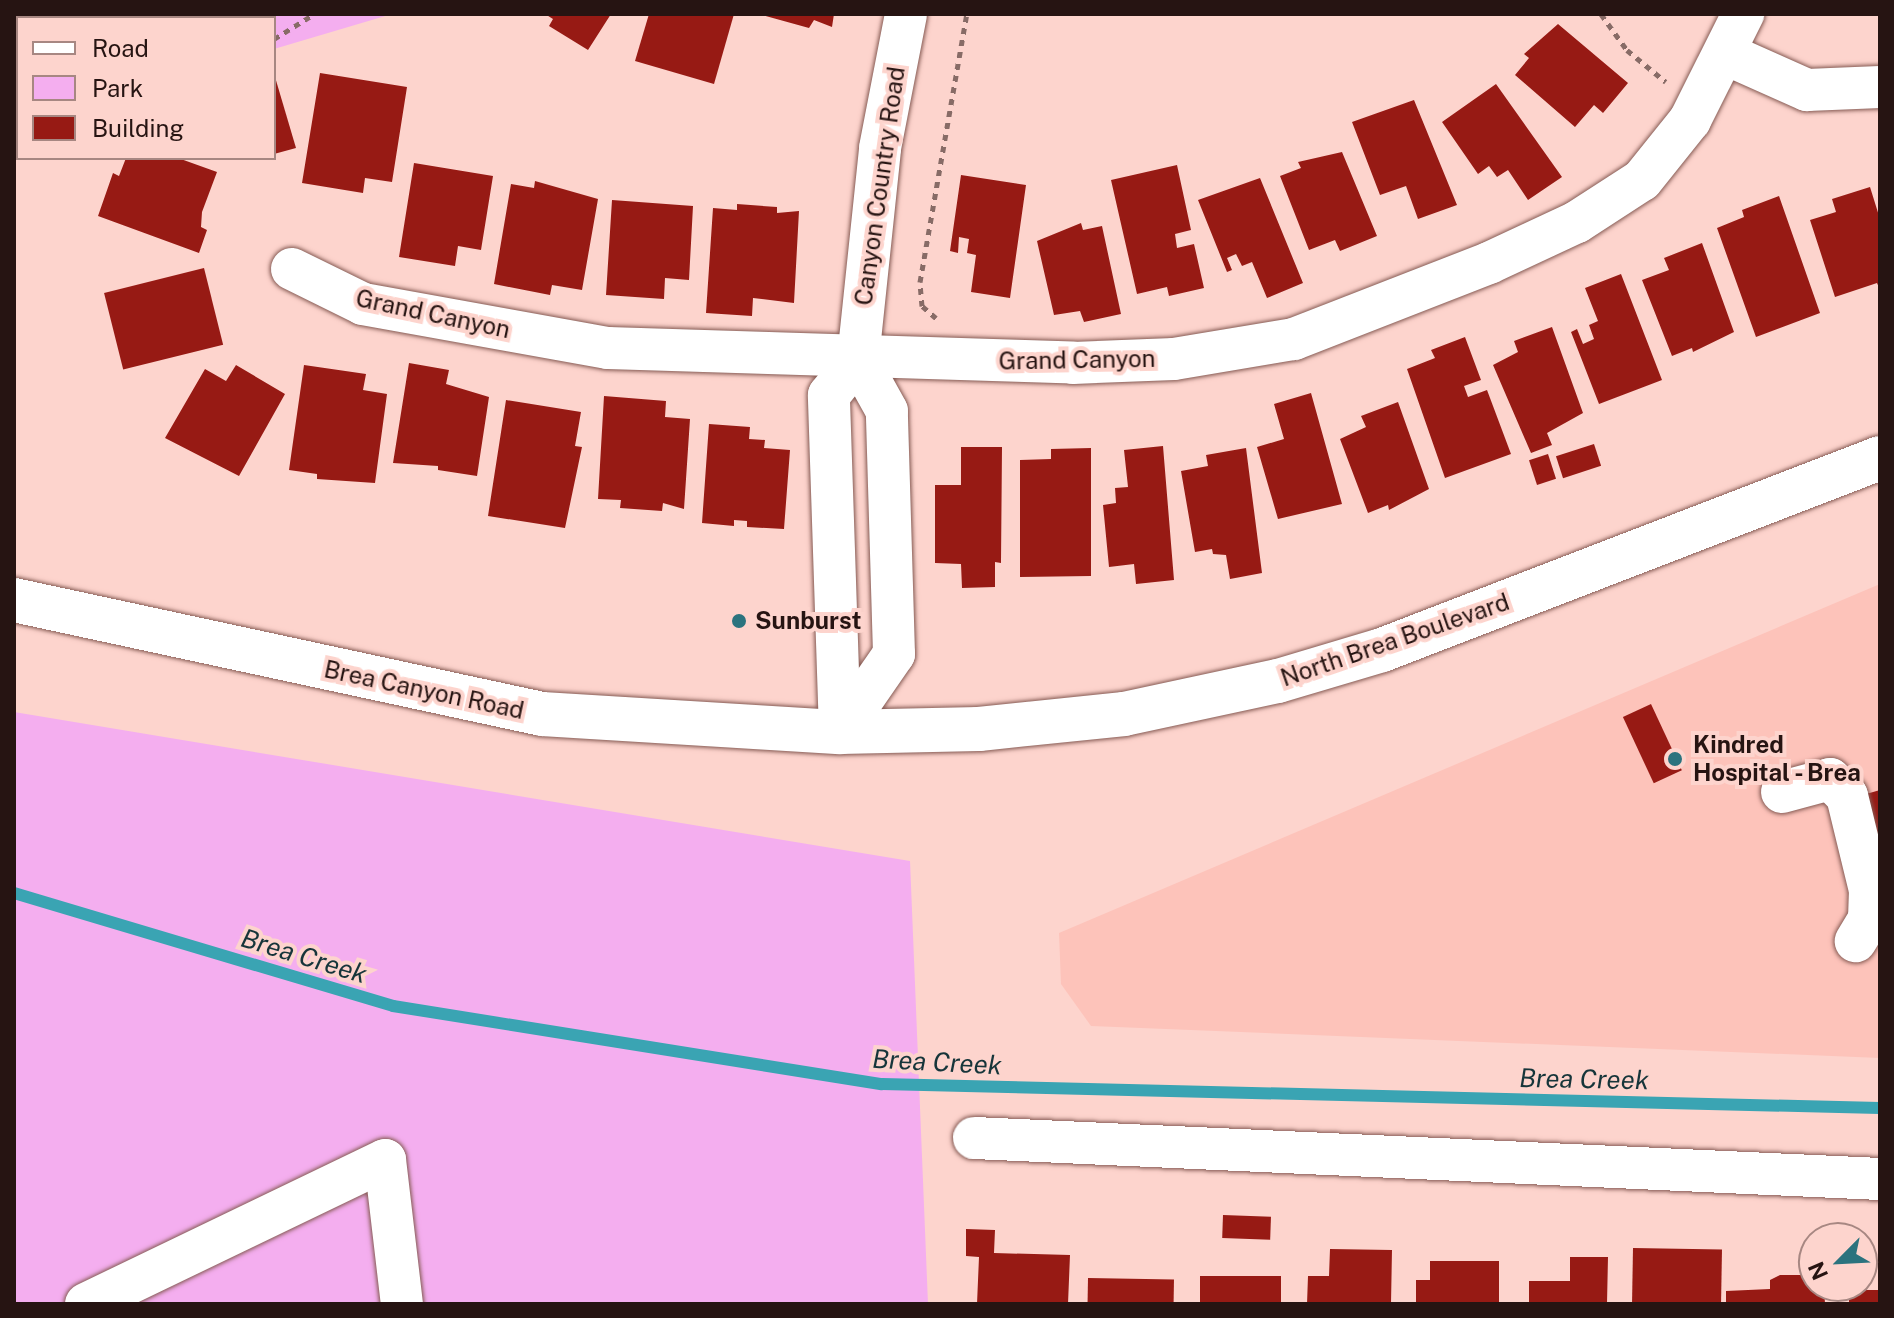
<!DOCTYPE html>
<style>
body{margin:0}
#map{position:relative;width:1894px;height:1318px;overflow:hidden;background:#fdd4cd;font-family:"Public Sans",sans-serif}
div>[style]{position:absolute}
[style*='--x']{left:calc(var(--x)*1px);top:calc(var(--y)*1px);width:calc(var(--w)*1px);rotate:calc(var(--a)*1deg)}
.built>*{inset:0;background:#fdc3ba}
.green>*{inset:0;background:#f4aeef}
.stream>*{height:12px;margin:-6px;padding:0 6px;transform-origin:6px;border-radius:6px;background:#3aa4b3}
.building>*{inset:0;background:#971a14;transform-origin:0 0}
.path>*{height:5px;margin-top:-2.5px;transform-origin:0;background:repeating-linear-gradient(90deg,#876b66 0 6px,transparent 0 12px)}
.roads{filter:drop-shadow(0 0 2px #865b54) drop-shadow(0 0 2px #865b54)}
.minor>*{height:42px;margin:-21px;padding:0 21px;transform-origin:21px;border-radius:21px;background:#fff}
.major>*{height:44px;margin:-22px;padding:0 22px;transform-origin:22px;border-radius:22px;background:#fff}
.dots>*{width:22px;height:22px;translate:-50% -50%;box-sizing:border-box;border:4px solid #fdd4cd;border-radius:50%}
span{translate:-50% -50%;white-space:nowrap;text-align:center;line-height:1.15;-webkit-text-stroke:8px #fdd4cd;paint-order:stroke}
.street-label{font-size:24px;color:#261412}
.poi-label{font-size:24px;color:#261412;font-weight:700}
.left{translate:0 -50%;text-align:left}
.water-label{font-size:26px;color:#16353a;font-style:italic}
.frame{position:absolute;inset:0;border:16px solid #261412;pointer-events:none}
.legend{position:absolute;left:16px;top:16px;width:260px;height:144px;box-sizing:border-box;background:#fdd4cd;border:2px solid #a78782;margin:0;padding:10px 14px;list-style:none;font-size:24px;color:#261412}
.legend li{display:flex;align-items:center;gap:16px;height:40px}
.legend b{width:40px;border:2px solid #a78782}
.north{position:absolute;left:1798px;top:1222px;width:80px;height:80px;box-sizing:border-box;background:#fdd4cd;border:2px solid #a78782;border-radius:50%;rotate:246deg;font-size:22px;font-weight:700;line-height:32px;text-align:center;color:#261412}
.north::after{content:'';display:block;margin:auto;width:28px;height:36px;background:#2b737e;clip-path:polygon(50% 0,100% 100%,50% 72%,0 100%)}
</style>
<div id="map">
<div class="built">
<i style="clip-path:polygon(1880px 584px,1880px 1058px,1091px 1026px,1061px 984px,1059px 933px)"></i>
</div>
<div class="green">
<i style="clip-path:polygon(14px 14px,392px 14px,274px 49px,274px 18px,18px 18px,14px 59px)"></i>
<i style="clip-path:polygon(14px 712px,910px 861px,928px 1304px,14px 1304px)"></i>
</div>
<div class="stream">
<i style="--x:14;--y:893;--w:395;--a:16.6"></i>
<i style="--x:393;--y:1006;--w:495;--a:9.1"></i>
<i style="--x:882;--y:1084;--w:998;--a:1.38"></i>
</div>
<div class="building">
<i style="clip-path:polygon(545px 14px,611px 14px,588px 50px,549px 26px,553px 19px)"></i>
<i style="clip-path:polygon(649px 14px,734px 14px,714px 84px,635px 61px)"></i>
<i style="clip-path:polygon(758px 14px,834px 14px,832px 27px,814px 20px,809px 28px)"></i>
<i style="clip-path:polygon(1558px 24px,1628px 83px,1603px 113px,1594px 105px,1575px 127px,1515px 75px,1529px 58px,1524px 54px)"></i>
<i style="clip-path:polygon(320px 73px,407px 87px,392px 182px,365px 178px,363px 193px,302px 183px)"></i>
<i style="clip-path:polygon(275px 77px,296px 148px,274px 154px,274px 78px)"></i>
<i style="clip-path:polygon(1496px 84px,1562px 177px,1528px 200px,1508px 170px,1497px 177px,1489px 166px,1478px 174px,1442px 122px)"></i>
<i style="clip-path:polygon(1414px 100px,1457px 205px,1418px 219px,1406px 186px,1380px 195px,1352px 122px)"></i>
<i style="clip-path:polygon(1342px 152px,1377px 236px,1340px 251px,1335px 240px,1309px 250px,1280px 176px,1301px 168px,1298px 162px)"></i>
<i style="clip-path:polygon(126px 158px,178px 158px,217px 172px,202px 212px,201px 227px,207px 230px,199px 253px,98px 216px,113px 173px,119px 176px)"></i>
<i style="clip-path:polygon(414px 163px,493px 176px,481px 250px,458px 246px,455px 266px,399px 257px)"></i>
<i style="clip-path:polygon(1177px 165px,1191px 230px,1175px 234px,1177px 248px,1194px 244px,1204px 288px,1169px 296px,1167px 287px,1137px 294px,1111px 180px)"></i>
<i style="clip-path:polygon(961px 175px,1026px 185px,1010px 298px,971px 292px,976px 255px,967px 253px,969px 239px,959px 237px,958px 253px,950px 251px)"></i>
<i style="clip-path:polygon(1260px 178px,1303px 283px,1267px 298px,1252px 262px,1242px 266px,1236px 254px,1227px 258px,1232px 270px,1227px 272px,1198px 200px)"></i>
<i style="clip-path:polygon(535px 181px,598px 199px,582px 290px,552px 285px,550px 295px,494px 284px,511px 184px,534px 188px)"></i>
<i style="clip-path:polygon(1870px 187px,1880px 219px,1880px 290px,1877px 283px,1835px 297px,1810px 220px,1836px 212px,1832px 199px)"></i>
<i style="clip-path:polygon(1779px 196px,1820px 313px,1756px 337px,1717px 228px,1744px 217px,1742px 210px)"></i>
<i style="clip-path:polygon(612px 200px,693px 206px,689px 280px,665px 278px,664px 299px,606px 295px)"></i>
<i style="clip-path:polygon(737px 204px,777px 207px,777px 213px,799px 211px,794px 303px,753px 298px,752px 316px,706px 313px,713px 208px,737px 210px)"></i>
<i style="clip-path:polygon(1081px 223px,1083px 230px,1102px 226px,1121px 314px,1084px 322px,1080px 311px,1054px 315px,1037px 241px)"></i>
<i style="clip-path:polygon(1702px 243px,1734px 332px,1693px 352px,1692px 348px,1672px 356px,1642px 280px,1669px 270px,1664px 258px)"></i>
<i style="left:204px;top:268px;width:79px;height:103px;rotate:76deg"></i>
<i style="clip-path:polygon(1621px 274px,1662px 380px,1599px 404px,1571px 332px,1577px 329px,1583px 344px,1594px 339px,1589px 325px,1598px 321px,1585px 288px)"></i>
<i style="clip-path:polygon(1552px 327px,1583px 413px,1547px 433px,1552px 445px,1531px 453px,1493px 365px,1518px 352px,1514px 341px)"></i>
<i style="clip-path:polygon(1465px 337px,1481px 380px,1464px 386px,1468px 397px,1487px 390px,1511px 454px,1445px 478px,1407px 369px,1435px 358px,1431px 350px)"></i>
<i style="clip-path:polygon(409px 363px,449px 370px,446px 384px,489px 397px,477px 476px,438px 470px,438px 466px,393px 463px)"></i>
<i style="clip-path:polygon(236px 365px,285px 394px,239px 476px,165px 438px,205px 369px,226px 381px)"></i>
<i style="clip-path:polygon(304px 365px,366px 374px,363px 390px,387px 394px,375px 483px,317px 479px,317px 474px,289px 470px)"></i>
<i style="clip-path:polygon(1311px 393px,1342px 504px,1278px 519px,1257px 447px,1284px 439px,1274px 404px)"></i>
<i style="clip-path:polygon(604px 396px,666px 401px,665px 417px,690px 419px,684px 509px,663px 503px,662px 511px,620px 508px,621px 500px,598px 499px)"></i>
<i style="clip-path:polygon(506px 400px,581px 412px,575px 446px,582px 447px,565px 528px,488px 516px)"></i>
<i style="clip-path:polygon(1398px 402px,1429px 489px,1389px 510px,1388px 505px,1368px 513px,1340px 439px,1366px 427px,1361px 416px)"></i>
<i style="clip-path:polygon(709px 424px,750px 427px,749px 439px,765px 440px,764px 448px,790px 450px,784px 529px,747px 527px,747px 521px,734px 520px,734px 526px,702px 523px)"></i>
<i style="left:1594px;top:444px;width:23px;height:40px;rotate:72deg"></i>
<i style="clip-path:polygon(1163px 446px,1174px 580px,1136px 584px,1134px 564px,1109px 567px,1103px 505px,1116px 503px,1115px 488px,1128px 487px,1124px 450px)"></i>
<i style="clip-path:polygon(961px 447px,1002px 447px,1001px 563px,995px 562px,995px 587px,962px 588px,961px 564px,935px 563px,935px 485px,961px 485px)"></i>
<i style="clip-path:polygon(1091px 448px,1091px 576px,1020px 577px,1020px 460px,1051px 459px,1051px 449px)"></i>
<i style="clip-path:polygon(1246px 448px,1262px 573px,1230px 579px,1226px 555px,1213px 554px,1212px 549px,1195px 552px,1181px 471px,1208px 466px,1206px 455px)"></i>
<i style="left:1548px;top:454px;width:26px;height:20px;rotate:72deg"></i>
<i style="left:1651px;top:704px;width:73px;height:31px;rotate:65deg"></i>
<i style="clip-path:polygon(1880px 790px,1880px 890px,1856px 797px)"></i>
<i style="left:1223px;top:1215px;width:48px;height:23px;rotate:2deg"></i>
<i style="clip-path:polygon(966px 1229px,995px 1230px,994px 1253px,1070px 1255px,1068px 1304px,977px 1304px,979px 1257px,966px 1256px)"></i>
<i style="left:1633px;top:1248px;width:89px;height:56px;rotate:1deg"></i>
<i style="clip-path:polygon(1330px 1249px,1392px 1250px,1391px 1304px,1307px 1304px,1308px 1276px,1329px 1276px)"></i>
<i style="clip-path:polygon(1570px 1257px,1608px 1257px,1607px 1304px,1529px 1304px,1529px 1281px,1570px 1281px)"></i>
<i style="clip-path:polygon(1430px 1261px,1499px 1261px,1499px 1304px,1416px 1304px,1416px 1280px,1430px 1280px)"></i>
<i style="clip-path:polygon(1780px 1275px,1814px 1275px,1814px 1286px,1824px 1286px,1825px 1304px,1726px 1304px,1726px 1291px,1770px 1289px,1770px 1280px)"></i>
<i style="left:1200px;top:1276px;width:81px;height:28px"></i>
<i style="left:1088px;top:1278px;width:86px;height:26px;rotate:1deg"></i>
<i style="left:1849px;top:1290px;width:31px;height:14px"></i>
</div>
<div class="path">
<i style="--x:1601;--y:14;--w:44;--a:54.2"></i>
<i style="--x:1627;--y:50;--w:50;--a:39.4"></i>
<i style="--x:274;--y:39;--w:47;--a:-32"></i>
<i style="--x:14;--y:59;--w:4;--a:-27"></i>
<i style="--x:936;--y:318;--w:18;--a:-139"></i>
<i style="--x:922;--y:306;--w:24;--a:-95"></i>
<i style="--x:920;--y:282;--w:272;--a:-80.1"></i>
</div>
<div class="roads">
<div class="minor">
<i style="--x:1726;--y:54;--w:89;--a:24"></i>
<i style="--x:1807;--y:90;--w:73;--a:-2.4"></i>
<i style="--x:292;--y:269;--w:79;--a:26.2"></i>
<i style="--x:363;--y:304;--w:249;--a:10.2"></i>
<i style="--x:608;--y:348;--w:465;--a:1.8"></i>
<i style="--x:1073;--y:363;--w:101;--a:-2.3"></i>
<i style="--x:1174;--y:359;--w:122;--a:-9.5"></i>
<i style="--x:1294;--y:339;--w:209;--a:-21.3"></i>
<i style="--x:1489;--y:263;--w:97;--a:-25"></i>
<i style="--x:1577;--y:222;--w:77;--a:-32.9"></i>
<i style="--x:1642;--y:180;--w:77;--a:-51.3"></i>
<i style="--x:1690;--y:120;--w:119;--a:-63.4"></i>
<i style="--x:840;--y:732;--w:337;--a:-91.9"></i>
<i style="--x:829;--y:395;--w:46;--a:-51.1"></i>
<i style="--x:858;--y:359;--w:212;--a:-84"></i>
<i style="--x:880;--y:148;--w:136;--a:-79"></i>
<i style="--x:840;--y:732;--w:95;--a:-55.3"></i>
<i style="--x:894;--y:654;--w:243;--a:-91.7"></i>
<i style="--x:887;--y:411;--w:60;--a:-119.1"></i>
<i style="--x:1782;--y:792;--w:50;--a:-15.2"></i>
<i style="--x:1830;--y:779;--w:24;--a:45"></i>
<i style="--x:1847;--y:796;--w:97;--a:76.3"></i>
<i style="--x:1870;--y:890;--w:29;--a:92"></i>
<i style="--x:1869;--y:919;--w:26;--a:121"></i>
<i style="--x:974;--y:1138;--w:907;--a:2.59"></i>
<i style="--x:86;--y:1304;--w:332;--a:-25.7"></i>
<i style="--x:385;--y:1160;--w:145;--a:83.3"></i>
</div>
<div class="major">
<i style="--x:14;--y:600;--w:540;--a:12.18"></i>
<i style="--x:542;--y:714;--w:299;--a:3.5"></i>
<i style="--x:840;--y:732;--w:139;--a:-1.2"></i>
<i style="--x:979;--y:729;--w:146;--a:-5.9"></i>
<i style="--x:1124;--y:714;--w:157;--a:-12.1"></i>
<i style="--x:1278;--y:681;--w:109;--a:-16.6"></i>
<i style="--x:1382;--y:650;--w:534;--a:-21.08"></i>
</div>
</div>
<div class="dots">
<i style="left:739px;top:621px;background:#2b737e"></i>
<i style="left:1675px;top:759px;background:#2b737e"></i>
</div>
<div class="street-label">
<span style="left:880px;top:186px;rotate:-82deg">Canyon Country Road</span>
<span style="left:433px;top:314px;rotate:12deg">Grand Canyon</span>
<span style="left:1077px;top:360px;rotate:-1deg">Grand Canyon</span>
<span style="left:1395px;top:640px;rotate:-19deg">North Brea Boulevard</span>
<span style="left:424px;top:690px;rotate:12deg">Brea Canyon Road</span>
</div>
<div class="poi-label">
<span class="left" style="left:755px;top:621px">Sunburst</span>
<span class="left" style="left:1693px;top:759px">Kindred<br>Hospital - Brea</span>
</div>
<div class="water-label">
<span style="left:304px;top:956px;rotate:17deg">Brea Creek</span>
<span style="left:937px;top:1062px;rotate:3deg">Brea Creek</span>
<span style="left:1584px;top:1079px;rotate:1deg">Brea Creek</span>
</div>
<div class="frame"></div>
<ul class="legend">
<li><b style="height:10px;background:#fff"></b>Road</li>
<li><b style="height:22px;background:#f4aeef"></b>Park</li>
<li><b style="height:22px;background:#971a14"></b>Building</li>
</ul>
<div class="north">N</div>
</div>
